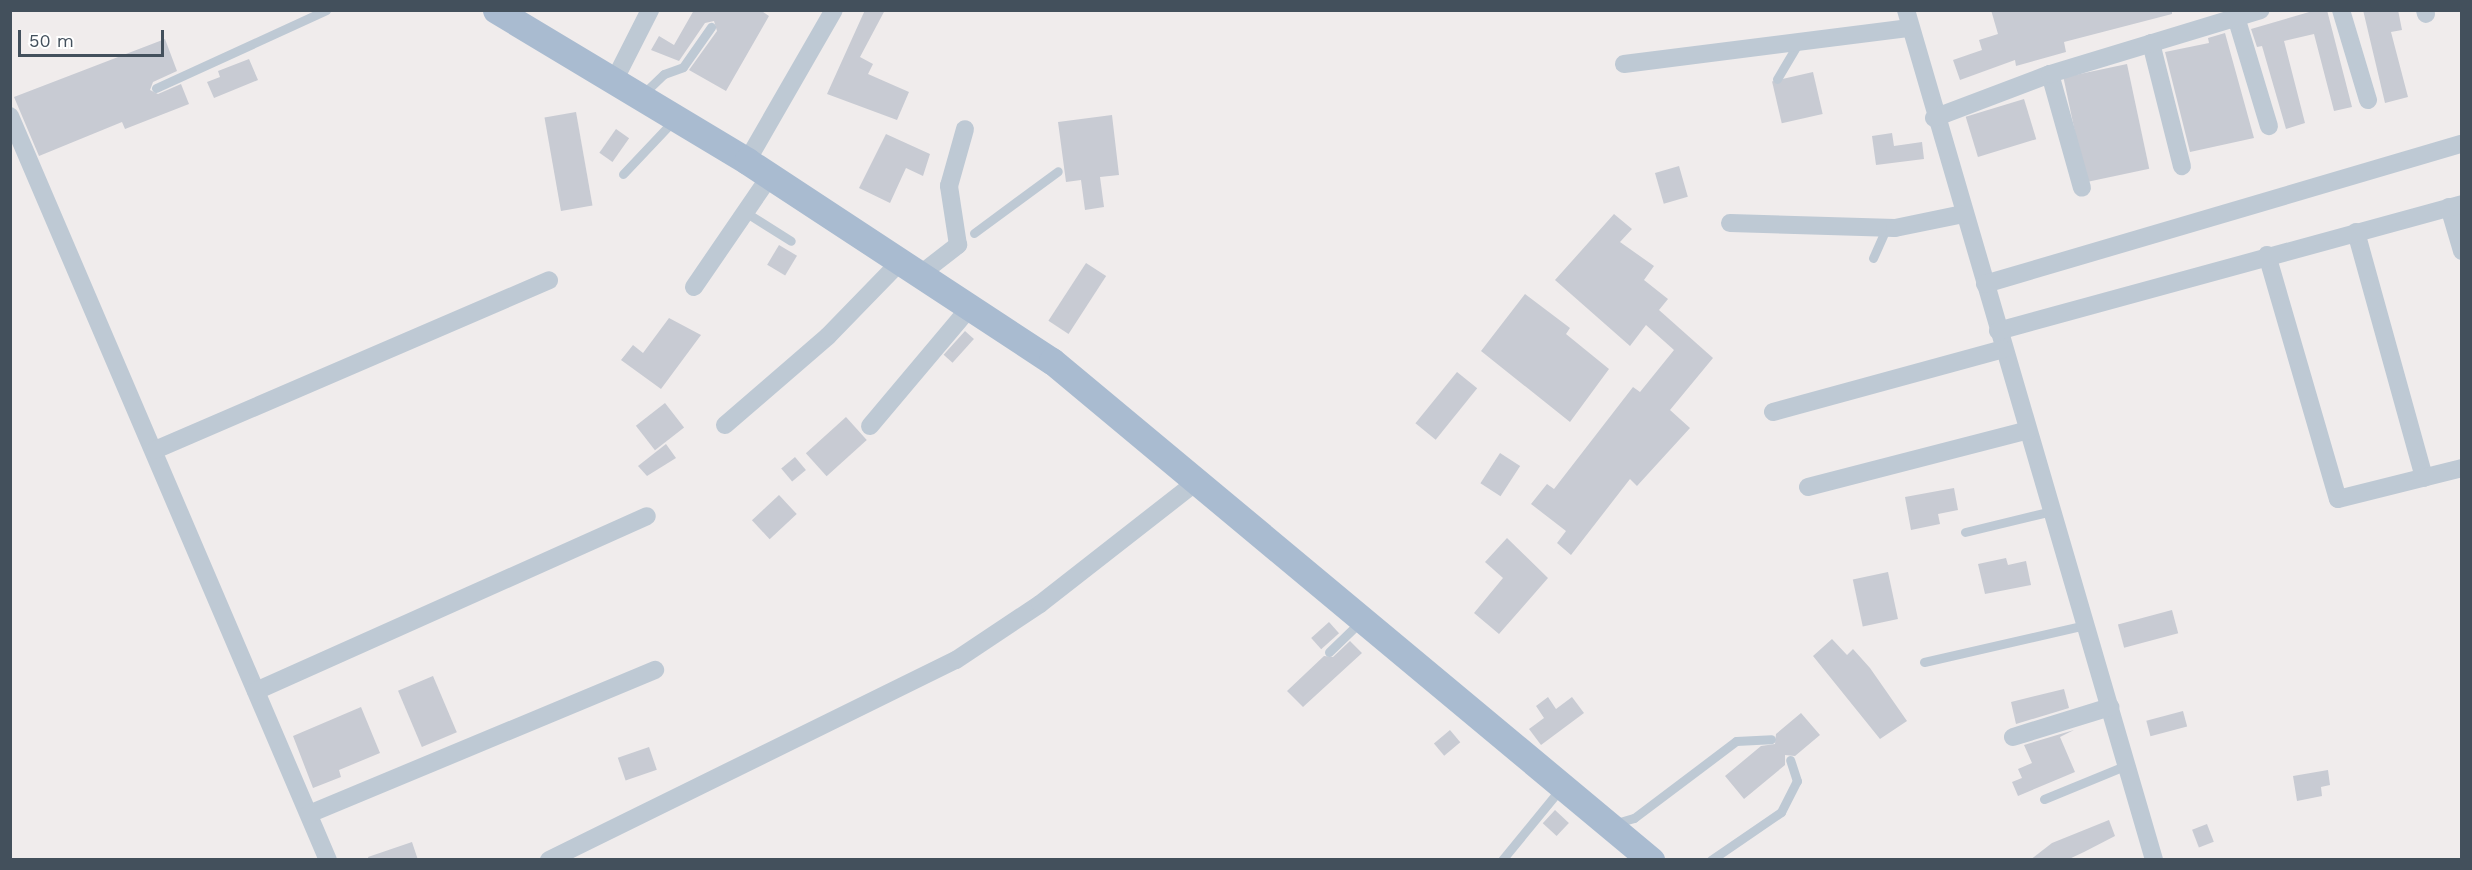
<!DOCTYPE html>
<style>
body{margin:0}
#map{position:relative;width:2472px;height:870px;overflow:hidden;background:#f0ecec;font-family:"Work Sans",sans-serif}
div>[style]{position:absolute}
[style*='--x']{left:calc(var(--x)*1px);top:calc(var(--y)*1px);width:calc(var(--w)*1px);rotate:calc(var(--a)*1deg)}
.building>*{inset:0;background:#c8cbd3;transform-origin:0 0}
.service>*{height:9px;margin:-4.5px;padding:0 4.5px;transform-origin:4.5px;border-radius:4.5px;background:#bec9d4}
.minor>*{height:18px;margin:-9px;padding:0 9px;transform-origin:9px;border-radius:9px;background:#bec9d4}
.primary>*{height:27px;margin:-13.5px;padding:0 13.5px;transform-origin:13.5px;border-radius:13.5px;background:#a9bbd0}
span{translate:-50% -50%;white-space:nowrap;text-align:center;line-height:1.15;-webkit-text-stroke:6px #fff;paint-order:stroke}
.frame{position:absolute;inset:0;border:12px solid #43505c;pointer-events:none}
.scale{position:absolute;left:18px;top:30px;width:146px;height:27px;box-sizing:border-box;border:3px solid #43505c;border-top:0;padding-left:8px;font-size:18px;line-height:21px;white-space:nowrap;color:#43505c;-webkit-text-stroke:4px #fff;paint-order:stroke}
</style>
<div id="map">
<div class="building">
<i style="clip-path:polygon(694px 10px,760px 10px,769px 16px,726px 91px,689px 70px,717px 31px,714px 21px,705px 23px,679px 61px,651px 50px,659px 36px,674px 45px)"></i>
<i style="clip-path:polygon(865px 10px,885px 10px,860px 57px,873px 64px,868px 74px,909px 92px,897px 120px,827px 94px)"></i>
<i style="clip-path:polygon(1991px 10px,2172px 10px,2172px 14px,2064px 42px,2066px 52px,2016px 66px,2015px 60px,1960px 80px,1953px 60px,1982px 50px,1979px 40px,1998px 34px)"></i>
<i style="clip-path:polygon(2316px 10px,2327px 10px,2352px 107px,2334px 111px,2314px 34px,2284px 41px,2305px 123px,2286px 129px,2262px 46px,2257px 47px,2251px 29px)"></i>
<i style="clip-path:polygon(2363px 10px,2398px 10px,2402px 30px,2391px 32px,2408px 97px,2385px 103px)"></i>
<i style="clip-path:polygon(2225px 33px,2254px 138px,2190px 152px,2165px 52px,2209px 43px,2208px 38px)"></i>
<i style="clip-path:polygon(165px 39px,177px 71px,153px 82px,150px 90px,158px 94px,181px 84px,189px 104px,125px 129px,122px 122px,39px 156px,14px 97px)"></i>
<i style="clip-path:polygon(249px 59px,258px 80px,214px 98px,207px 82px,220px 77px,218px 71px)"></i>
<i style="left:2127px;top:64px;width:107px;height:65px;rotate:78deg"></i>
<i style="left:1813px;top:72px;width:43px;height:42px;rotate:77deg"></i>
<i style="left:2024px;top:99px;width:42px;height:61px;rotate:73deg"></i>
<i style="left:576px;top:112px;width:95px;height:32px;rotate:80deg"></i>
<i style="clip-path:polygon(1112px 115px,1119px 175px,1100px 177px,1104px 207px,1085px 210px,1081px 180px,1066px 182px,1058px 122px)"></i>
<i style="left:616px;top:129px;width:16px;height:29px;rotate:35deg"></i>
<i style="clip-path:polygon(1892px 133px,1894px 146px,1922px 142px,1924px 159px,1876px 165px,1872px 136px)"></i>
<i style="clip-path:polygon(886px 134px,930px 154px,923px 176px,906px 168px,890px 203px,859px 188px)"></i>
<i style="left:1679px;top:166px;width:32px;height:25px;rotate:74deg"></i>
<i style="clip-path:polygon(1614px 214px,1632px 229px,1620px 242px,1654px 266px,1644px 280px,1668px 299px,1659px 310px,1713px 358px,1670px 410px,1690px 428px,1637px 486px,1630px 479px,1571px 555px,1557px 543px,1566px 531px,1531px 504px,1547px 484px,1554px 489px,1633px 387px,1640px 392px,1674px 350px,1646px 325px,1630px 346px,1555px 280px)"></i>
<i style="left:779px;top:245px;width:21px;height:23px;rotate:31deg"></i>
<i style="left:1086px;top:263px;width:24px;height:69px;rotate:33deg"></i>
<i style="clip-path:polygon(1525px 294px,1570px 328px,1566px 334px,1609px 369px,1570px 422px,1481px 351px)"></i>
<i style="clip-path:polygon(669px 318px,701px 335px,661px 389px,621px 360px,633px 345px,643px 353px)"></i>
<i style="left:965px;top:331px;width:12px;height:32px;rotate:42deg"></i>
<i style="left:1457px;top:372px;width:26px;height:66px;rotate:39deg"></i>
<i style="left:665px;top:403px;width:31px;height:37px;rotate:52deg"></i>
<i style="left:846px;top:417px;width:31px;height:54px;rotate:48deg"></i>
<i style="clip-path:polygon(666px 444px,676px 458px,647px 476px,638px 466px)"></i>
<i style="left:1500px;top:453px;width:24px;height:36px;rotate:33deg"></i>
<i style="left:795px;top:457px;width:17px;height:18px;rotate:50deg"></i>
<i style="clip-path:polygon(1954px 488px,1958px 510px,1938px 514px,1940px 524px,1911px 530px,1905px 497px)"></i>
<i style="left:779px;top:495px;width:26px;height:37px;rotate:47deg"></i>
<i style="clip-path:polygon(1507px 538px,1548px 578px,1499px 634px,1474px 613px,1503px 578px,1485px 562px)"></i>
<i style="clip-path:polygon(2006px 558px,2008px 565px,2026px 561px,2031px 585px,1985px 594px,1978px 564px)"></i>
<i style="left:1888px;top:572px;width:48px;height:36px;rotate:78deg"></i>
<i style="left:2172px;top:610px;width:24px;height:56px;rotate:75deg"></i>
<i style="left:1329px;top:622px;width:15px;height:24px;rotate:48deg"></i>
<i style="clip-path:polygon(1832px 639px,1847px 655px,1853px 649px,1870px 668px,1907px 721px,1880px 739px,1813px 656px)"></i>
<i style="clip-path:polygon(1350px 641px,1362px 653px,1303px 707px,1287px 691px,1324px 656px,1333px 657px)"></i>
<i style="left:433px;top:676px;width:61px;height:38px;rotate:67deg"></i>
<i style="clip-path:polygon(2064px 689px,2069px 708px,2016px 724px,2011px 702px)"></i>
<i style="clip-path:polygon(1548px 697px,1556px 709px,1572px 697px,1584px 713px,1541px 745px,1529px 729px,1544px 718px,1536px 706px)"></i>
<i style="clip-path:polygon(361px 707px,380px 753px,339px 770px,341px 777px,313px 788px,293px 736px)"></i>
<i style="left:2183px;top:711px;width:16px;height:38px;rotate:75deg"></i>
<i style="clip-path:polygon(1801px 713px,1820px 735px,1795px 756px,1785px 755px,1785px 765px,1744px 799px,1725px 776px,1761px 746px,1775px 744px,1776px 734px)"></i>
<i style="left:1450px;top:730px;width:16px;height:21px;rotate:50deg"></i>
<i style="clip-path:polygon(2074px 730px,2060px 737px,2075px 772px,2018px 796px,2012px 782px,2022px 778px,2018px 769px,2032px 763px,2024px 745px)"></i>
<i style="left:649px;top:747px;width:24px;height:33px;rotate:71deg"></i>
<i style="clip-path:polygon(2328px 770px,2330px 785px,2321px 787px,2322px 796px,2297px 801px,2293px 776px)"></i>
<i style="left:1555px;top:810px;width:19px;height:18px;rotate:43deg"></i>
<i style="clip-path:polygon(2109px 820px,2115px 836px,2084px 852px,2067px 860px,2030px 860px,2052px 843px)"></i>
<i style="left:2207px;top:824px;width:19px;height:16px;rotate:69deg"></i>
<i style="clip-path:polygon(412px 842px,418px 860px,369px 860px,368px 857px)"></i>
</div>
<div class="service">
<i style="--x:1777;--y:79;--w:43;--a:-59.3"></i>
<i style="--x:156;--y:88;--w:187;--a:-24.6"></i>
<i style="--x:642;--y:95;--w:30;--a:-44"></i>
<i style="--x:664;--y:74;--w:20;--a:-20"></i>
<i style="--x:683;--y:67;--w:49;--a:-55"></i>
<i style="--x:623;--y:174;--w:74;--a:-46.6"></i>
<i style="--x:745;--y:212;--w:54;--a:32.2"></i>
<i style="--x:974;--y:233;--w:104;--a:-36.4"></i>
<i style="--x:1873;--y:258;--w:34;--a:-66"></i>
<i style="--x:1965;--y:532;--w:89;--a:-13.6"></i>
<i style="--x:1329;--y:652;--w:45;--a:-44.1"></i>
<i style="--x:1924;--y:662;--w:165;--a:-12.9"></i>
<i style="--x:2044;--y:799;--w:90;--a:-22.3"></i>
<i style="--x:1613;--y:824;--w:22;--a:-16"></i>
<i style="--x:1634;--y:818;--w:128;--a:-37"></i>
<i style="--x:1736;--y:741;--w:35;--a:-3"></i>
<i style="--x:1502;--y:860;--w:93;--a:-50.7"></i>
<i style="--x:1711;--y:860;--w:85;--a:-34.4"></i>
<i style="--x:1781;--y:812;--w:35;--a:-63"></i>
<i style="--x:1797;--y:781;--w:22;--a:-108"></i>
</div>
<div class="minor">
<i style="--x:1906;--y:10;--w:885;--a:73.73"></i>
<i style="--x:2341;--y:10;--w:94;--a:73.3"></i>
<i style="--x:2425;--y:10;--w:4;--a:76"></i>
<i style="--x:2236;--y:17;--w:114;--a:73.2"></i>
<i style="--x:2151;--y:43;--w:127;--a:75.9"></i>
<i style="--x:1624;--y:64;--w:288;--a:-7.2"></i>
<i style="--x:2050;--y:74;--w:118;--a:74.3"></i>
<i style="--x:614;--y:81;--w:80;--a:-63.1"></i>
<i style="--x:10;--y:116;--w:809;--a:66.86"></i>
<i style="--x:1934;--y:118;--w:124;--a:-20.8"></i>
<i style="--x:2050;--y:74;--w:220;--a:-16.9"></i>
<i style="--x:747;--y:161;--w:174;--a:-60.1"></i>
<i style="--x:2449;--y:207;--w:46;--a:73.5"></i>
<i style="--x:1730;--y:223;--w:165;--a:1.7"></i>
<i style="--x:1895;--y:228;--w:69;--a:-11.6"></i>
<i style="--x:2356;--y:232;--w:255;--a:74.5"></i>
<i style="--x:2267;--y:255;--w:254;--a:73.8"></i>
<i style="--x:2338;--y:499;--w:128;--a:-14"></i>
<i style="--x:922;--y:273;--w:46;--a:-37.9"></i>
<i style="--x:958;--y:245;--w:60;--a:-98.7"></i>
<i style="--x:949;--y:186;--w:59;--a:-74.3"></i>
<i style="--x:1985;--y:284;--w:497;--a:-16.4"></i>
<i style="--x:694;--y:287;--w:135;--a:-55.6"></i>
<i style="--x:1998;--y:331;--w:481;--a:-15.3"></i>
<i style="--x:1773;--y:412;--w:238;--a:-15.3"></i>
<i style="--x:725;--y:425;--w:136;--a:-40.8"></i>
<i style="--x:828;--y:336;--w:106;--a:-45.8"></i>
<i style="--x:870;--y:426;--w:157;--a:-49.9"></i>
<i style="--x:155;--y:450;--w:429;--a:-23.3"></i>
<i style="--x:1808;--y:487;--w:227;--a:-14.5"></i>
<i style="--x:256;--y:691;--w:428;--a:-24.1"></i>
<i style="--x:2013;--y:737;--w:102;--a:-17.2"></i>
<i style="--x:309;--y:814;--w:375;--a:-22.6"></i>
<i style="--x:549;--y:860;--w:453;--a:-26.2"></i>
<i style="--x:956;--y:660;--w:101;--a:-33.7"></i>
<i style="--x:1040;--y:604;--w:203;--a:-38"></i>
</div>
<div class="primary">
<i style="--x:496;--y:10;--w:293;--a:31"></i>
<i style="--x:747;--y:161;--w:365;--a:33.3"></i>
<i style="--x:1052;--y:361;--w:780;--a:39.8"></i>
</div>
<div class="frame"></div>
<div class="scale">50 m</div>
</div>
